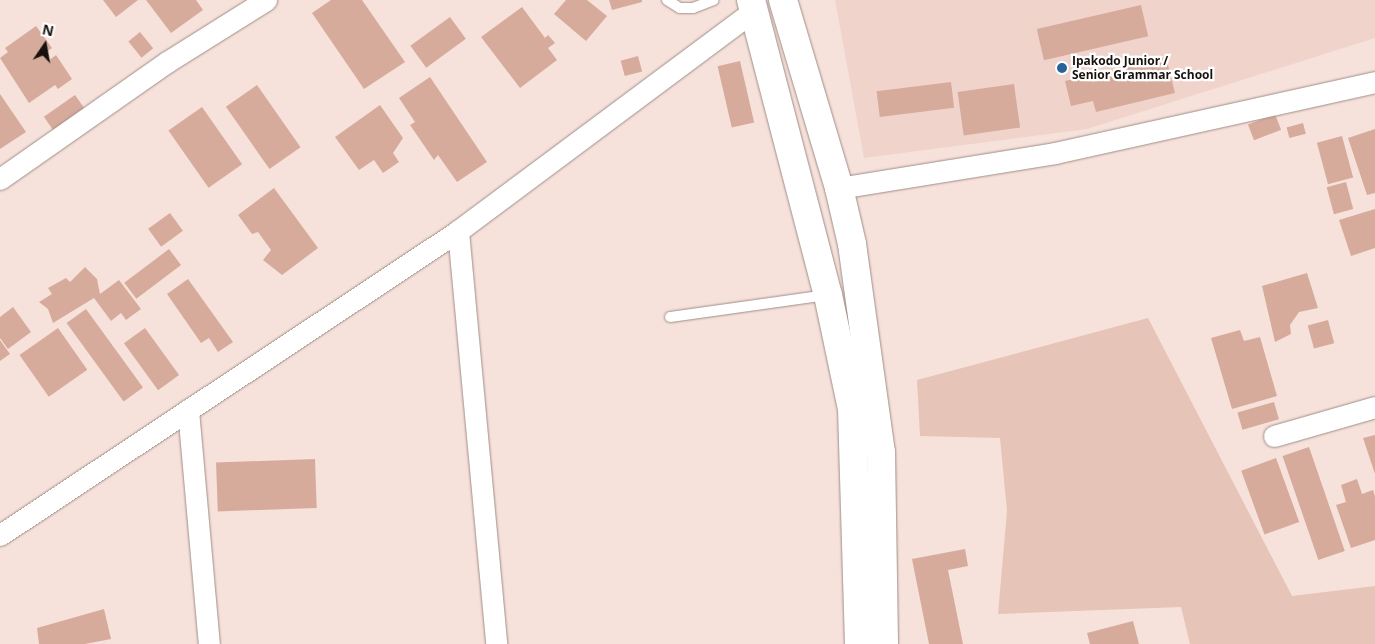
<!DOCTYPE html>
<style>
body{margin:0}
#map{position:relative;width:1375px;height:644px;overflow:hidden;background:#f6e2db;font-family:"Open Sans",sans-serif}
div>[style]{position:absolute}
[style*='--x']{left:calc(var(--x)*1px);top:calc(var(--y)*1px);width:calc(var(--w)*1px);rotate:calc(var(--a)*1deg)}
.built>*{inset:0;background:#f0d4cb}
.green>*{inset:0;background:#e6c4b8}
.building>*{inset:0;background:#d7ab9b;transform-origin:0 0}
.roads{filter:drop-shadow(0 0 1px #a08d87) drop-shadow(0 0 1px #a08d87)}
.service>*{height:10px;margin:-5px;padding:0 5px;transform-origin:5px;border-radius:5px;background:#fff}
.minor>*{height:21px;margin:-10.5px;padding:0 10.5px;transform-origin:10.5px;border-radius:10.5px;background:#fff}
.primary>*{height:28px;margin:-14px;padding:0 14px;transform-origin:14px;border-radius:14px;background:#fff}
.dots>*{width:14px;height:14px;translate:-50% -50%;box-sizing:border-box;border:2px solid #fff;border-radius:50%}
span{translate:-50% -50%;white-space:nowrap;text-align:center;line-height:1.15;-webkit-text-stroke:4.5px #fff;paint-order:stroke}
.poi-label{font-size:12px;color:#18120f;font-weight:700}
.left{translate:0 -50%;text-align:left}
.north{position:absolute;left:20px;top:20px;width:50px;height:50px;-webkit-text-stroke:4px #fff;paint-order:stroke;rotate:12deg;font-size:14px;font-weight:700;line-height:20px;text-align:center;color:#18120f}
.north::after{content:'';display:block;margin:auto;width:18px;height:22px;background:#18120f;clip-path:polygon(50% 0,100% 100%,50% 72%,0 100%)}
</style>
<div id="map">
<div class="built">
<i style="clip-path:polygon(835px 0,1375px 0,1375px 38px,1087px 129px,864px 158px)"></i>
</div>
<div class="green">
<i style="clip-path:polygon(1148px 318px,1292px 596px,1375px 586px,1375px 644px,1190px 644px,1181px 607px,998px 614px,1007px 511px,1000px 438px,920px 436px,917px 380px)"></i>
</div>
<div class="building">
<i style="clip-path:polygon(103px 0,138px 0,116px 17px)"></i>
<i style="clip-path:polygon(146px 0,196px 0,203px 10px,171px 33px)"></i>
<i style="clip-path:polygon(331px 0,362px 0,405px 62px,364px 89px,312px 13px)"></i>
<i style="clip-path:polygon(566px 0,587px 0,607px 16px,586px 41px,554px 14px)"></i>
<i style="clip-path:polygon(609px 0,642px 0,642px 2px,612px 10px)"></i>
<i style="left:1141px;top:5px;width:32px;height:107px;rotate:77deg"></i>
<i style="clip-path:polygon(522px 7px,545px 38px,548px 35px,555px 43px,548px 48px,557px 60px,520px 88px,481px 37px)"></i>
<i style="left:450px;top:17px;width:27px;height:49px;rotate:54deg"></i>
<i style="clip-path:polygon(36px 26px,52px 48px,44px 54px,48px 61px,56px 55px,72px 79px,58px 89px,55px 85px,29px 103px,0 58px,8px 52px,5px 48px)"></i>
<i style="left:140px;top:32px;width:21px;height:15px;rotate:51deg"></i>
<i style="left:638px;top:56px;width:16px;height:18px;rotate:75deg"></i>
<i style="clip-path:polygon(1166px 57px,1175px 93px,1096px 112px,1093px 101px,1071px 106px,1065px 81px)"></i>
<i style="left:740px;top:61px;width:63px;height:23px;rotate:77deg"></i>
<i style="clip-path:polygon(430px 77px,487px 162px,457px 182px,438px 155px,434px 160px,410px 125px,415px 122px,399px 98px)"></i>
<i style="left:951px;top:82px;width:26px;height:75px;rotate:83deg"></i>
<i style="left:1014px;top:84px;width:44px;height:57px;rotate:82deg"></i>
<i style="left:257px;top:85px;width:76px;height:38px;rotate:55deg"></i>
<i style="clip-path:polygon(0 94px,26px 132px,0 149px)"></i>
<i style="left:75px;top:95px;width:16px;height:38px;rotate:55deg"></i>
<i style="clip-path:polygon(380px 105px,403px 138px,393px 153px,399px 162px,383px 173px,374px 160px,359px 170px,335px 137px)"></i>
<i style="left:202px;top:107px;width:70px;height:41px;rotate:55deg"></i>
<i style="left:1275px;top:114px;width:17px;height:29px;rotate:69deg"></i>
<i style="left:1303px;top:123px;width:11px;height:17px;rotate:75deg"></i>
<i style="clip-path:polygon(1375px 129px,1375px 193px,1367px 195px,1348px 138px)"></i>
<i style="left:1342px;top:136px;width:43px;height:26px;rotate:75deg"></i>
<i style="left:1346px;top:182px;width:28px;height:20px;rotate:75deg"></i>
<i style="clip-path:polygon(274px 188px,318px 248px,282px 275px,263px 260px,271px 250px,258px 232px,252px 234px,238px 215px)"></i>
<i style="clip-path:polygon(1375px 209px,1375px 248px,1351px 256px,1339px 220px)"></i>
<i style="left:170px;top:213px;width:22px;height:27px;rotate:54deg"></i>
<i style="left:169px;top:249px;width:20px;height:56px;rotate:53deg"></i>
<i style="clip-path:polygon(85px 267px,97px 279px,100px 294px,119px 280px,141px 309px,126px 320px,121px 313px,111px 321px,94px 298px,53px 323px,48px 309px,39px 302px,52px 294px,48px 288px,66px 278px,70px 282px)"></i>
<i style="clip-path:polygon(1307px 273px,1318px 308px,1299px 312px,1290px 325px,1291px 334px,1275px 342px,1262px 286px)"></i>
<i style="clip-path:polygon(188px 279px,233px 342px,218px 352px,209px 338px,201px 343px,167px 294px)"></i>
<i style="clip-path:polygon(13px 307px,31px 332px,8px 349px,0 338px,0 317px)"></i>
<i style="left:86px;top:309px;width:97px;height:24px;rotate:54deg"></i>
<i style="left:1328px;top:320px;width:24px;height:21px;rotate:75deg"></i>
<i style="left:58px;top:328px;width:51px;height:47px;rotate:55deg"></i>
<i style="left:145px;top:328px;width:58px;height:26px;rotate:54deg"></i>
<i style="clip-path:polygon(1240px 330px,1244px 341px,1260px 337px,1277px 396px,1232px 409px,1211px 338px)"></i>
<i style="clip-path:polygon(0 340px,10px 354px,0 361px)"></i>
<i style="left:1274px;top:402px;width:18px;height:38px;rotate:74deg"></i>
<i style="clip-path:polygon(1375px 435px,1375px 474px,1363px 438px)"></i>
<i style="left:1309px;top:447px;width:110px;height:28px;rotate:71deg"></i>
<i style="left:1276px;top:458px;width:68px;height:37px;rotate:70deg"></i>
<i style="left:315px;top:459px;width:49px;height:99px;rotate:88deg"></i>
<i style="clip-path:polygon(1357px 479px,1362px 494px,1373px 490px,1375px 497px,1375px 540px,1351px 548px,1336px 505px,1346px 502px,1341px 485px)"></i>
<i style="clip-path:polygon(965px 549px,968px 566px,948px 570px,963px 644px,929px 644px,912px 559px)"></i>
<i style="clip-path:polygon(104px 609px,111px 639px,85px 644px,39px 644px,37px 628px)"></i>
<i style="clip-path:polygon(1133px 621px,1139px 644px,1090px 644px,1087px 633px)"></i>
</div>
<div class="roads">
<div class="service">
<i style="--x:667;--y:0;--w:15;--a:32"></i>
<i style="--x:680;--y:8;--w:13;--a:0"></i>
<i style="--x:693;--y:8;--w:22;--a:-21"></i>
<i style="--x:670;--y:317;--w:159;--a:-8"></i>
</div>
<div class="minor">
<i style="--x:0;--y:179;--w:204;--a:-35"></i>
<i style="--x:167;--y:62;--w:117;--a:-32.1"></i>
<i style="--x:839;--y:188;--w:219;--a:-9.2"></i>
<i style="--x:1055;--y:153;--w:328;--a:-12.5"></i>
<i style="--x:458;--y:231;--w:415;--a:84.7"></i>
<i style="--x:188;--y:410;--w:235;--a:84.9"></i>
<i style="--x:1274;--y:436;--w:105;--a:-16"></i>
<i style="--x:0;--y:535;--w:550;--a:-33.57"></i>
<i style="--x:458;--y:231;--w:370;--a:-36.7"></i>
</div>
<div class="primary">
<i style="--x:751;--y:0;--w:305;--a:75.4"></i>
<i style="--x:828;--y:295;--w:116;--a:78.1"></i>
<i style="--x:852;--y:409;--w:235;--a:88.3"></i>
<i style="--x:783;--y:0;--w:196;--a:73.4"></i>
<i style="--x:839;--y:188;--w:57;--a:76.9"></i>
<i style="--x:852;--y:244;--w:210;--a:82.1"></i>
<i style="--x:881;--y:452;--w:192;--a:89.1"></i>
</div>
</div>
<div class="dots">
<i style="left:1062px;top:68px;background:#28629a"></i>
</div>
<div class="poi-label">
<span class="left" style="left:1072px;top:68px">Ipakodo Junior /<br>Senior Grammar School</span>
</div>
<div class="north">N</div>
</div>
